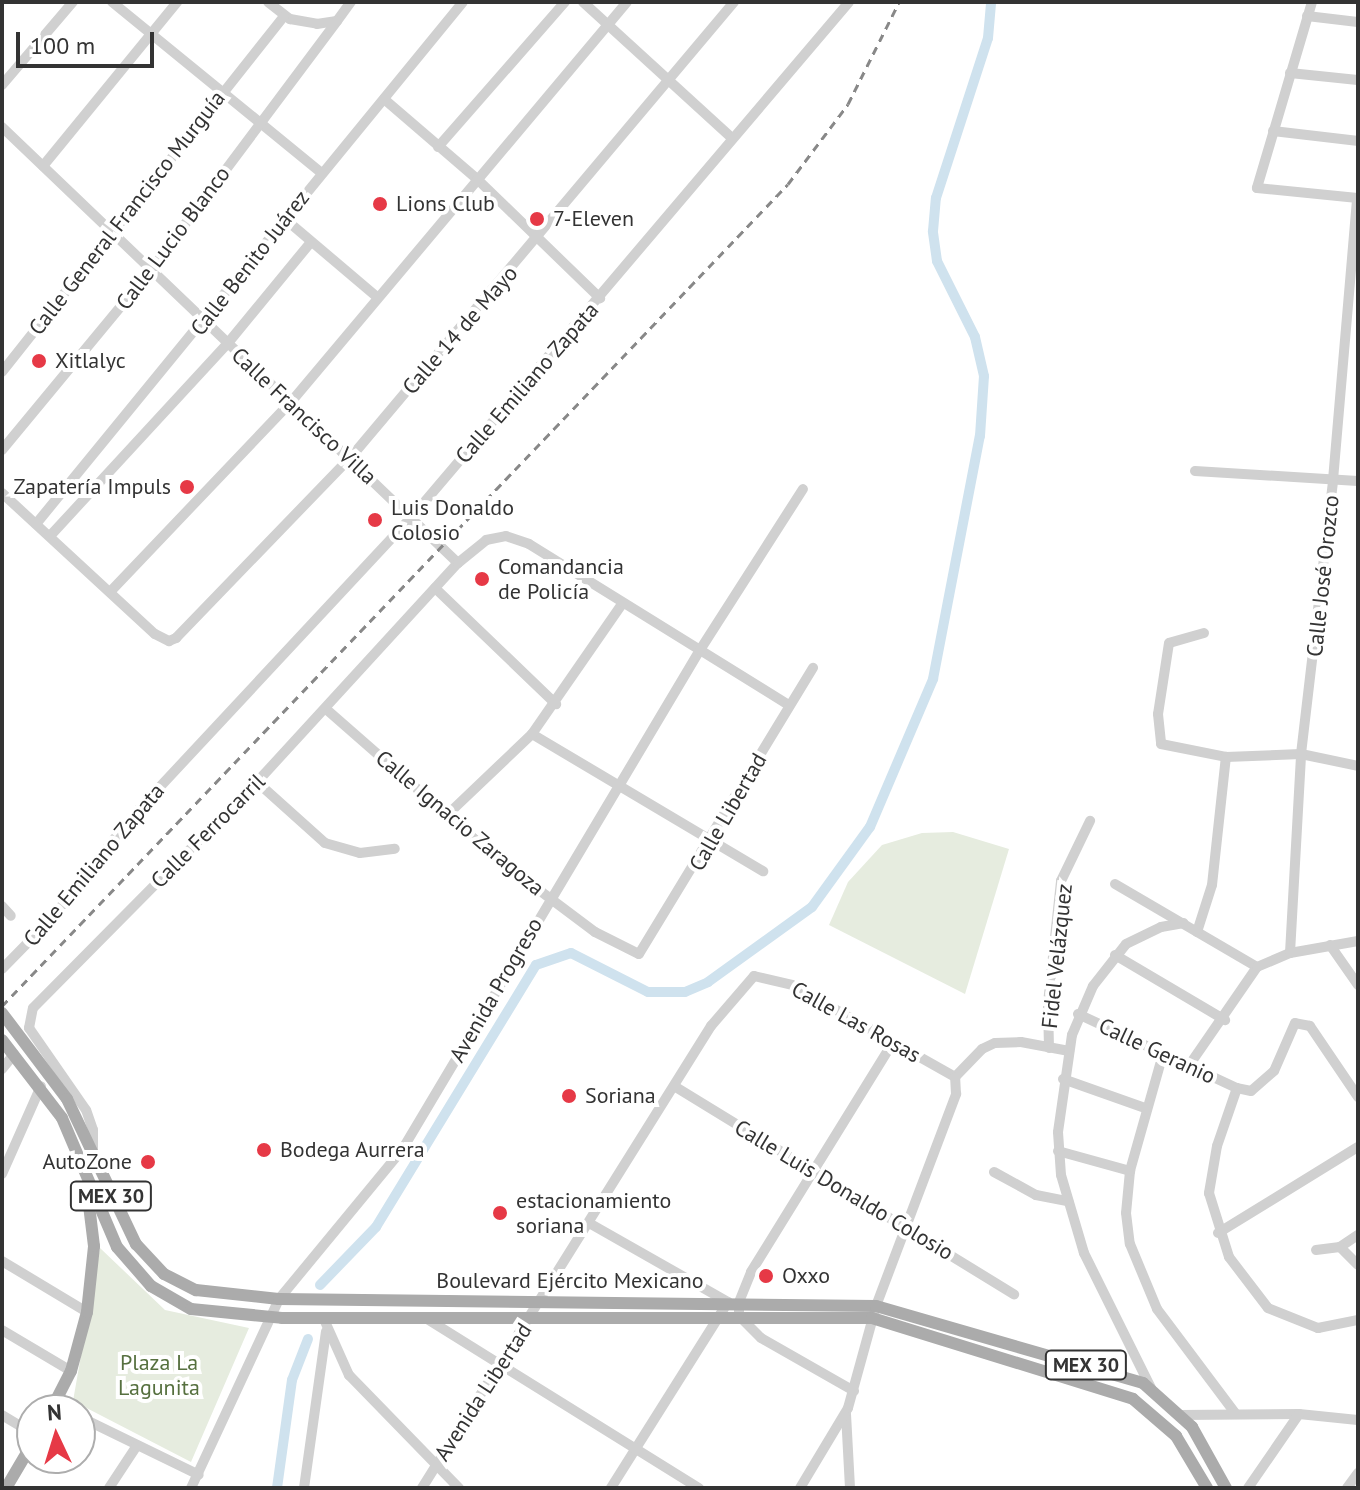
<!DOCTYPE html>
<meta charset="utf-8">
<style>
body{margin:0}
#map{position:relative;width:1360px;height:1490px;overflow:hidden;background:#fff;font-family:"PT Sans",sans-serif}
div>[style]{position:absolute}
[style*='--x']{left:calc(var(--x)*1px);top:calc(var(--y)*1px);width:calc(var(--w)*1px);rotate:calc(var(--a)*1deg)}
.green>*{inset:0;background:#e6ecdf}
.canal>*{height:10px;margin:-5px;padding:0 5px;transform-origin:5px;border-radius:5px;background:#cfe2ee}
.minor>*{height:10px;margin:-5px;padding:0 5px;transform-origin:5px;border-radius:5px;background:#d0d0d0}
.major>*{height:12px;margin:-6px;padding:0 6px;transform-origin:6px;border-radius:6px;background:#ababab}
.rail>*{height:3px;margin-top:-1.5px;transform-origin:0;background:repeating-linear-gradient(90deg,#888 0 8px,transparent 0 14px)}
.dots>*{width:22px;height:22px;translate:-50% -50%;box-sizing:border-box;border:4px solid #fff;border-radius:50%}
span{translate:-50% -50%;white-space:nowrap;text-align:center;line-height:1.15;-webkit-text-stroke:8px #fff;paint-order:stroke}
.shield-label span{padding:2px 6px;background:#fff;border:2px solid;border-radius:6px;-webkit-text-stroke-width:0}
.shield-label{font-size:20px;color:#333;font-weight:700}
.poi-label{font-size:22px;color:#333}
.left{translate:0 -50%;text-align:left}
.right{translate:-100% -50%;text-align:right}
.street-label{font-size:22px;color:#333}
.park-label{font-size:22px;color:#56703f}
.frame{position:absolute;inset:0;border:4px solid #333;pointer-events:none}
.north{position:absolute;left:16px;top:1394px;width:80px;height:80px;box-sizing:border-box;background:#fff;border:2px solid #adadad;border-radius:50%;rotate:356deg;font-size:22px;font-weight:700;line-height:32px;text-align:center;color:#333}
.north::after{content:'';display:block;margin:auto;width:28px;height:36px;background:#e63946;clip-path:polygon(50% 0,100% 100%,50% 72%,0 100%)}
.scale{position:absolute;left:16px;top:32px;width:138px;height:36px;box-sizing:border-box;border:4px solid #333;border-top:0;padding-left:10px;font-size:24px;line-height:28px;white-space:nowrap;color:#333;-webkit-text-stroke:6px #fff;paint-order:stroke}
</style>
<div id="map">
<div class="green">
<i style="clip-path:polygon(953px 832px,1009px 849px,965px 994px,829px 925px,848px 882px,882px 845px,922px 833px)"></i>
<i style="clip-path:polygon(100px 1248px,165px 1310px,249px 1328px,191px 1462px,73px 1401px)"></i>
</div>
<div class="canal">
<i style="--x:320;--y:1285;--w:81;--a:-46"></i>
<i style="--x:376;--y:1227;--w:307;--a:-58.6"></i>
<i style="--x:536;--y:965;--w:37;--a:-19"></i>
<i style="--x:571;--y:953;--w:86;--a:26.9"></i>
<i style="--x:648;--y:992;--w:37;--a:0"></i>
<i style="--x:685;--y:992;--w:25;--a:-23"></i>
<i style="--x:708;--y:982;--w:128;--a:-35.8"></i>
<i style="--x:812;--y:907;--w:99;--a:-54.1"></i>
<i style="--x:870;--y:827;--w:161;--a:-66.9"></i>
<i style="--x:933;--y:679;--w:248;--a:-79.1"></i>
<i style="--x:980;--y:436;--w:60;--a:-86.2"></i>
<i style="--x:984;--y:376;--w:40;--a:-103"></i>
<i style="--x:975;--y:337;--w:85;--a:-116.6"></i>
<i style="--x:937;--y:261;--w:30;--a:-98"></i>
<i style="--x:933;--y:231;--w:33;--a:-85"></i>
<i style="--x:936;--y:198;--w:168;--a:-72"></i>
<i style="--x:988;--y:38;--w:36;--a:-85"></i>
<i style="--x:277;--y:1488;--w:109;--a:-82.1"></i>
<i style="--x:292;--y:1380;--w:44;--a:-68.7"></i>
</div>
<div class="minor">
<i style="--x:112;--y:2;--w:271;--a:39.2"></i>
<i style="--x:268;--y:2;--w:28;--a:38"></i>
<i style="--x:290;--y:19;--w:27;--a:10"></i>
<i style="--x:317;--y:24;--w:20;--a:-9"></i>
<i style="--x:337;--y:21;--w:24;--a:-54"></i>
<i style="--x:583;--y:2;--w:202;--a:42.4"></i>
<i style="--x:1312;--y:2;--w:194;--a:106.5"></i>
<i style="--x:1257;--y:188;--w:101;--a:5.7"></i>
<i style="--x:1307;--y:16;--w:51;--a:6.7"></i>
<i style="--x:1290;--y:73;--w:68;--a:5.9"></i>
<i style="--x:2;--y:85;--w:109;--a:-49.5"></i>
<i style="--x:384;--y:99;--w:121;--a:40.7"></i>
<i style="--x:476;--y:178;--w:173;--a:44.1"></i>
<i style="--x:2;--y:127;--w:631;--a:43.72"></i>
<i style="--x:1273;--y:131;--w:86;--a:6.7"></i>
<i style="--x:438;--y:147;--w:193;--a:-48.8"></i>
<i style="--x:43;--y:166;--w:212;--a:-50.7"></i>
<i style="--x:285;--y:219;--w:121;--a:40.3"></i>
<i style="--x:2;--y:372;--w:453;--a:-51.6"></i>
<i style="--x:2;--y:450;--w:232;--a:-50.4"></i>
<i style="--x:150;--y:271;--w:312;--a:-53.2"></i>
<i style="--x:1195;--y:471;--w:163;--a:3.5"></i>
<i style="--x:2;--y:493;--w:208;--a:42.7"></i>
<i style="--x:155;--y:634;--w:16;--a:27"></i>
<i style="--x:169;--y:641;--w:8;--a:-23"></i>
<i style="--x:176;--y:638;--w:252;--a:-46"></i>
<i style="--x:351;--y:457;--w:595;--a:-49.91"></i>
<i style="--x:36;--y:524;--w:674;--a:-50.72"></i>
<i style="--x:50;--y:536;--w:263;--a:-47.3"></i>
<i style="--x:228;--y:343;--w:129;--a:-50.6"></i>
<i style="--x:435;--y:588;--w:168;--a:43.8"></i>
<i style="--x:110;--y:592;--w:262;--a:-46.4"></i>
<i style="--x:291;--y:402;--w:522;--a:-49.97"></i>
<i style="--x:1204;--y:633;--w:36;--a:164"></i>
<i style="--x:1169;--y:643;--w:72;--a:98.8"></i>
<i style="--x:1158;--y:714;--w:30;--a:84"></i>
<i style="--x:1161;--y:744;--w:66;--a:11.3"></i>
<i style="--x:1226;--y:757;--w:75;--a:-2.3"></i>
<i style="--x:1301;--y:754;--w:58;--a:11.9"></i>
<i style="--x:326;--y:709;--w:225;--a:41.2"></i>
<i style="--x:495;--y:857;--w:125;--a:36.9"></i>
<i style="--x:595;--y:932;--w:49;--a:26.6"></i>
<i style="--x:639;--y:954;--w:335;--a:-58.7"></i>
<i style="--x:532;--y:734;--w:269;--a:30.7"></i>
<i style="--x:257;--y:782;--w:91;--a:41.9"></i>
<i style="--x:325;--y:843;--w:36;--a:16"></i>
<i style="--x:360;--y:853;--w:35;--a:-7"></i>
<i style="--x:446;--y:816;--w:119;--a:-43.6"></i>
<i style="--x:532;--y:734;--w:158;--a:-55.3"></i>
<i style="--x:1115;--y:884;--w:164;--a:30.3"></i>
<i style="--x:2;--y:906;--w:13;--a:48"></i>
<i style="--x:1197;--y:932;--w:49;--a:-72.3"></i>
<i style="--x:1212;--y:885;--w:129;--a:-83.8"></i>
<i style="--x:1330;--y:945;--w:49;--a:55"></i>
<i style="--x:1290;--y:953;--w:199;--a:-86.8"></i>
<i style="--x:1301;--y:754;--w:276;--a:-83.3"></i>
<i style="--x:1333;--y:480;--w:283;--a:-85.1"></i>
<i style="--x:1115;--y:955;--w:128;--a:30.6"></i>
<i style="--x:2;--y:969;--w:71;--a:-45.6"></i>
<i style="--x:52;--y:918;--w:125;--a:-51.8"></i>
<i style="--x:129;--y:820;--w:412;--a:-47"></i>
<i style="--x:410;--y:519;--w:678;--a:-49.66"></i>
<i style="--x:1078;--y:1014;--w:175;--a:25"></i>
<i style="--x:1049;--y:1048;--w:45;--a:-91.3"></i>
<i style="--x:1048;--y:1003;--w:123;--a:-83.9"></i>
<i style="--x:1061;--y:881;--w:67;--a:-64.2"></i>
<i style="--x:1163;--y:1054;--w:122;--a:105.8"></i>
<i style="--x:1130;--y:1171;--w:42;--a:95.4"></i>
<i style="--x:1126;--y:1213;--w:31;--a:83"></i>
<i style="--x:1130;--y:1244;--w:70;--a:67.4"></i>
<i style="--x:1157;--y:1309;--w:130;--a:53.1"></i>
<i style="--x:1188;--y:1067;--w:121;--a:-55.4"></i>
<i style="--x:1257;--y:967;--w:36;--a:-23"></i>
<i style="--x:1290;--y:953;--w:69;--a:-10"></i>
<i style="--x:2;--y:1069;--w:19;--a:-51"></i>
<i style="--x:955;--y:1077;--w:39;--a:-46"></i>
<i style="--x:982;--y:1049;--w:14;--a:-25"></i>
<i style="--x:995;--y:1043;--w:26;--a:-2"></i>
<i style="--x:1021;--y:1042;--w:49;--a:10.6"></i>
<i style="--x:1063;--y:1079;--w:87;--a:19.5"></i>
<i style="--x:674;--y:1086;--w:399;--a:31.5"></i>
<i style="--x:1358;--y:1097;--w:86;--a:-124.1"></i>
<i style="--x:1310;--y:1026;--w:15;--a:-169"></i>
<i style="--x:1295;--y:1023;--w:52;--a:113.6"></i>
<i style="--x:1274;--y:1071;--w:30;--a:139"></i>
<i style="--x:1251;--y:1091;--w:14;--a:-168"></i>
<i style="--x:1237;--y:1088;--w:61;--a:109"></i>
<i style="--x:1217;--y:1146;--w:48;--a:99.7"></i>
<i style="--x:1209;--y:1193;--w:67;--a:72.6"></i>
<i style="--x:1229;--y:1257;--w:64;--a:52.6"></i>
<i style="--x:1268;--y:1308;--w:54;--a:21.8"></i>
<i style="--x:1318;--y:1328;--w:41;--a:-11.3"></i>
<i style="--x:93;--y:1151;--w:21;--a:-90"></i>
<i style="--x:93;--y:1130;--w:21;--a:-109"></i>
<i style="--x:86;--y:1110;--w:100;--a:-124.8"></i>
<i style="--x:29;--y:1028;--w:20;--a:-79"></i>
<i style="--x:33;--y:1008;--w:318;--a:-45.3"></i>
<i style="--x:257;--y:782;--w:297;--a:-47.5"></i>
<i style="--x:458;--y:563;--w:36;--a:-39"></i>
<i style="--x:486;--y:540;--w:20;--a:-11"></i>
<i style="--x:506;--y:536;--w:24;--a:19"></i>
<i style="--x:529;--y:544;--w:306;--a:31.8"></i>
<i style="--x:1058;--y:1151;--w:75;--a:15.5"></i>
<i style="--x:994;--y:1172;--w:48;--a:28.7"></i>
<i style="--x:1036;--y:1195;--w:33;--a:11"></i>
<i style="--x:2;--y:1174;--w:96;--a:-66.1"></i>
<i style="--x:589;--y:1223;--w:160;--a:29.6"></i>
<i style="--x:728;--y:1302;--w:220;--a:122.2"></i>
<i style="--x:1218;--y:1233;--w:164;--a:-31.6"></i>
<i style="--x:1340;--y:1247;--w:25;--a:45"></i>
<i style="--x:1340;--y:1247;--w:22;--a:-34"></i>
<i style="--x:1316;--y:1250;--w:24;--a:-7"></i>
<i style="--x:2;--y:1261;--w:99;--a:31"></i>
<i style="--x:323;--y:1317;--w:64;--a:65.9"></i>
<i style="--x:349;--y:1375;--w:158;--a:45.8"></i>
<i style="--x:424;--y:1317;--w:324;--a:31.9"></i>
<i style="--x:2;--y:1330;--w:80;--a:30.7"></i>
<i style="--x:1151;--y:1388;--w:151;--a:-116.4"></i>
<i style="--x:1084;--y:1253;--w:81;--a:-106.4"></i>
<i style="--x:1061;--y:1175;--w:43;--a:-94"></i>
<i style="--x:1058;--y:1132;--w:98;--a:-81.8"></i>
<i style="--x:1072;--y:1035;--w:53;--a:-66.8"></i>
<i style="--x:1093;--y:986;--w:53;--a:-51.8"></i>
<i style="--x:1126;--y:944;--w:39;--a:-26"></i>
<i style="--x:1161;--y:927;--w:23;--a:-10"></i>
<i style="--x:854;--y:1391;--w:107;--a:-150.3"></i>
<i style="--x:761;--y:1338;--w:31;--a:-135"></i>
<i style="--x:739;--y:1316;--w:14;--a:-90"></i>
<i style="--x:739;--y:1302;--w:32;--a:-68"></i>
<i style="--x:751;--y:1272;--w:270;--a:-58.3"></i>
<i style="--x:55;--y:1403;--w:15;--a:28"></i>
<i style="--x:846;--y:1414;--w:74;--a:86.9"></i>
<i style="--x:2;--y:1415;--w:35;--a:31"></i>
<i style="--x:1180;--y:1415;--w:119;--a:-0.5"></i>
<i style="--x:1299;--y:1414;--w:59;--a:5.8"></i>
<i style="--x:80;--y:1417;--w:132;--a:26"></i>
<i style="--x:109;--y:1488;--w:49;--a:-56.6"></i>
<i style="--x:191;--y:1488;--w:208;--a:-65"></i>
<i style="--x:279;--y:1299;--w:193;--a:-50.5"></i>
<i style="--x:402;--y:1150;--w:582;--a:-59.21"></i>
<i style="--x:700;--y:650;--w:191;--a:-57.4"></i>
<i style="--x:304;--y:1488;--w:158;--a:-82"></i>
<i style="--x:422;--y:1488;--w:545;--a:-57.97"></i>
<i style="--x:711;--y:1026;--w:66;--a:-49.3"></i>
<i style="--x:754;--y:976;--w:39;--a:13"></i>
<i style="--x:792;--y:985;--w:187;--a:29.4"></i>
<i style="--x:800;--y:1488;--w:93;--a:-59"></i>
<i style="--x:848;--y:1408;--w:106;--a:-74.6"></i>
<i style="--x:876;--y:1306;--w:227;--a:-69.3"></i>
<i style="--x:956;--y:1094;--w:17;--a:-93"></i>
<i style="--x:1248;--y:1488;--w:90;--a:-55.4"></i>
<i style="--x:1347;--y:1488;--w:19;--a:-54"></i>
</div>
<div class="major">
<i style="--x:2;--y:1013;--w:108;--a:52.9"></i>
<i style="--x:67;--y:1099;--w:161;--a:64.6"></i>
<i style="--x:136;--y:1244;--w:41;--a:47"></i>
<i style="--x:164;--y:1274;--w:36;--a:27"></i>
<i style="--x:196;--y:1290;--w:83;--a:6.2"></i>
<i style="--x:279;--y:1299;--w:597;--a:0.67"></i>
<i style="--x:876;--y:1306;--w:278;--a:16.1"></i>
<i style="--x:1143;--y:1383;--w:66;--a:41.9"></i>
<i style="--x:1192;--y:1427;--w:70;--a:60.9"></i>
<i style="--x:2;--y:1040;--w:98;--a:52.4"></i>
<i style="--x:62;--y:1118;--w:140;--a:66.9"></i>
<i style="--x:117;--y:1247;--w:52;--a:48.9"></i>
<i style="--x:151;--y:1286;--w:46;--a:29.9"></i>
<i style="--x:191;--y:1309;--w:91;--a:5.6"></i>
<i style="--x:282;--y:1318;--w:590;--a:0"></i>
<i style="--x:872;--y:1318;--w:273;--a:17.2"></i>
<i style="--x:1133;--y:1399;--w:57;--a:40.7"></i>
<i style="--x:1176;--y:1436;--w:61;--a:59.2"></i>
<i style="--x:51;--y:1410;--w:44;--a:-62.9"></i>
<i style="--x:71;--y:1371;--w:61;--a:-74.8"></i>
<i style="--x:87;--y:1312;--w:66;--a:-83.9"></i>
<i style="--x:94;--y:1246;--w:57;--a:-97"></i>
<i style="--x:6;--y:1488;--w:51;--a:-59.4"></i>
</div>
<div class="rail">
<i style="--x:2;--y:1006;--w:1137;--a:-46.28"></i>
<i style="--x:788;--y:184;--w:100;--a:-53.1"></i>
<i style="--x:848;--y:104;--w:114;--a:-63.4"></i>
</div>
<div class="dots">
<i style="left:380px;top:204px;background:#e63946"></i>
<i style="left:537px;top:219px;background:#e63946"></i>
<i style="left:39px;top:361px;background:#e63946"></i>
<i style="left:187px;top:487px;background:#e63946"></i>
<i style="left:375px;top:520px;background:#e63946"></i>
<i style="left:482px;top:579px;background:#e63946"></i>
<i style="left:569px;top:1096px;background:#e63946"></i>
<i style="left:264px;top:1150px;background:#e63946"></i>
<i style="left:148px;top:1162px;background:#e63946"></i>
<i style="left:500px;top:1213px;background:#e63946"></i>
<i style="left:766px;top:1276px;background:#e63946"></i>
</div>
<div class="shield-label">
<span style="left:111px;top:1196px">MEX 30</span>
<span style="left:1086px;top:1365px">MEX 30</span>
</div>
<div class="poi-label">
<span class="left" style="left:396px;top:204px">Lions Club</span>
<span class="left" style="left:553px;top:219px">7-Eleven</span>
<span class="left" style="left:55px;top:361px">Xitlalyc</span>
<span class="right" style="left:171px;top:487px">Zapatería Impuls</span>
<span class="left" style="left:391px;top:520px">Luis Donaldo<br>Colosio</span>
<span class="left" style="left:498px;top:579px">Comandancia<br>de Policía</span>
<span class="left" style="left:585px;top:1096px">Soriana</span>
<span class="left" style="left:280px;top:1150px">Bodega Aurrera</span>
<span class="right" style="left:132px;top:1162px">AutoZone</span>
<span class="left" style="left:516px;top:1213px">estacionamiento<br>soriana</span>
<span class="left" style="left:782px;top:1276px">Oxxo</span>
</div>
<div class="street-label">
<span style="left:127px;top:213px;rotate:-52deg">Calle General Francisco Murguía</span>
<span style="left:173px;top:238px;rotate:-53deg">Calle Lucio Blanco</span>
<span style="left:250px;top:263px;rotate:-52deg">Calle Benito Juárez</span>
<span style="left:460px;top:330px;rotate:-49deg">Calle 14 de Mayo</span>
<span style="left:527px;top:383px;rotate:-49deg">Calle Emiliano Zapata</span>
<span style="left:304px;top:416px;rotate:43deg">Calle Francisco Villa</span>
<span style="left:1323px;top:576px;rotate:-84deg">Calle José Orozco</span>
<span style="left:728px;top:812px;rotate:-60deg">Calle Libertad</span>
<span style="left:460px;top:823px;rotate:40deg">Calle Ignacio Zaragoza</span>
<span style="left:208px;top:831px;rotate:-45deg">Calle Ferrocarril</span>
<span style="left:94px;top:865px;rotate:-50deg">Calle Emiliano Zapata</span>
<span style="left:1057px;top:956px;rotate:-84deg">Fidel Velázquez</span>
<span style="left:496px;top:990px;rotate:-60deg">Avenida Progreso</span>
<span style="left:856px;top:1022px;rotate:29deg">Calle Las Rosas</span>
<span style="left:1157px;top:1051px;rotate:25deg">Calle Geranio</span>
<span style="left:844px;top:1190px;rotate:31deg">Calle Luis Donaldo Colosio</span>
<span style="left:570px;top:1281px">Boulevard Ejército Mexicano</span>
<span style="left:483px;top:1392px;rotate:-57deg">Avenida Libertad</span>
</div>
<div class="park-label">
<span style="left:159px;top:1375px">Plaza La<br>Lagunita</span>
</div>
<div class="frame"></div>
<div class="north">N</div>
<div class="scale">100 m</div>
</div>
